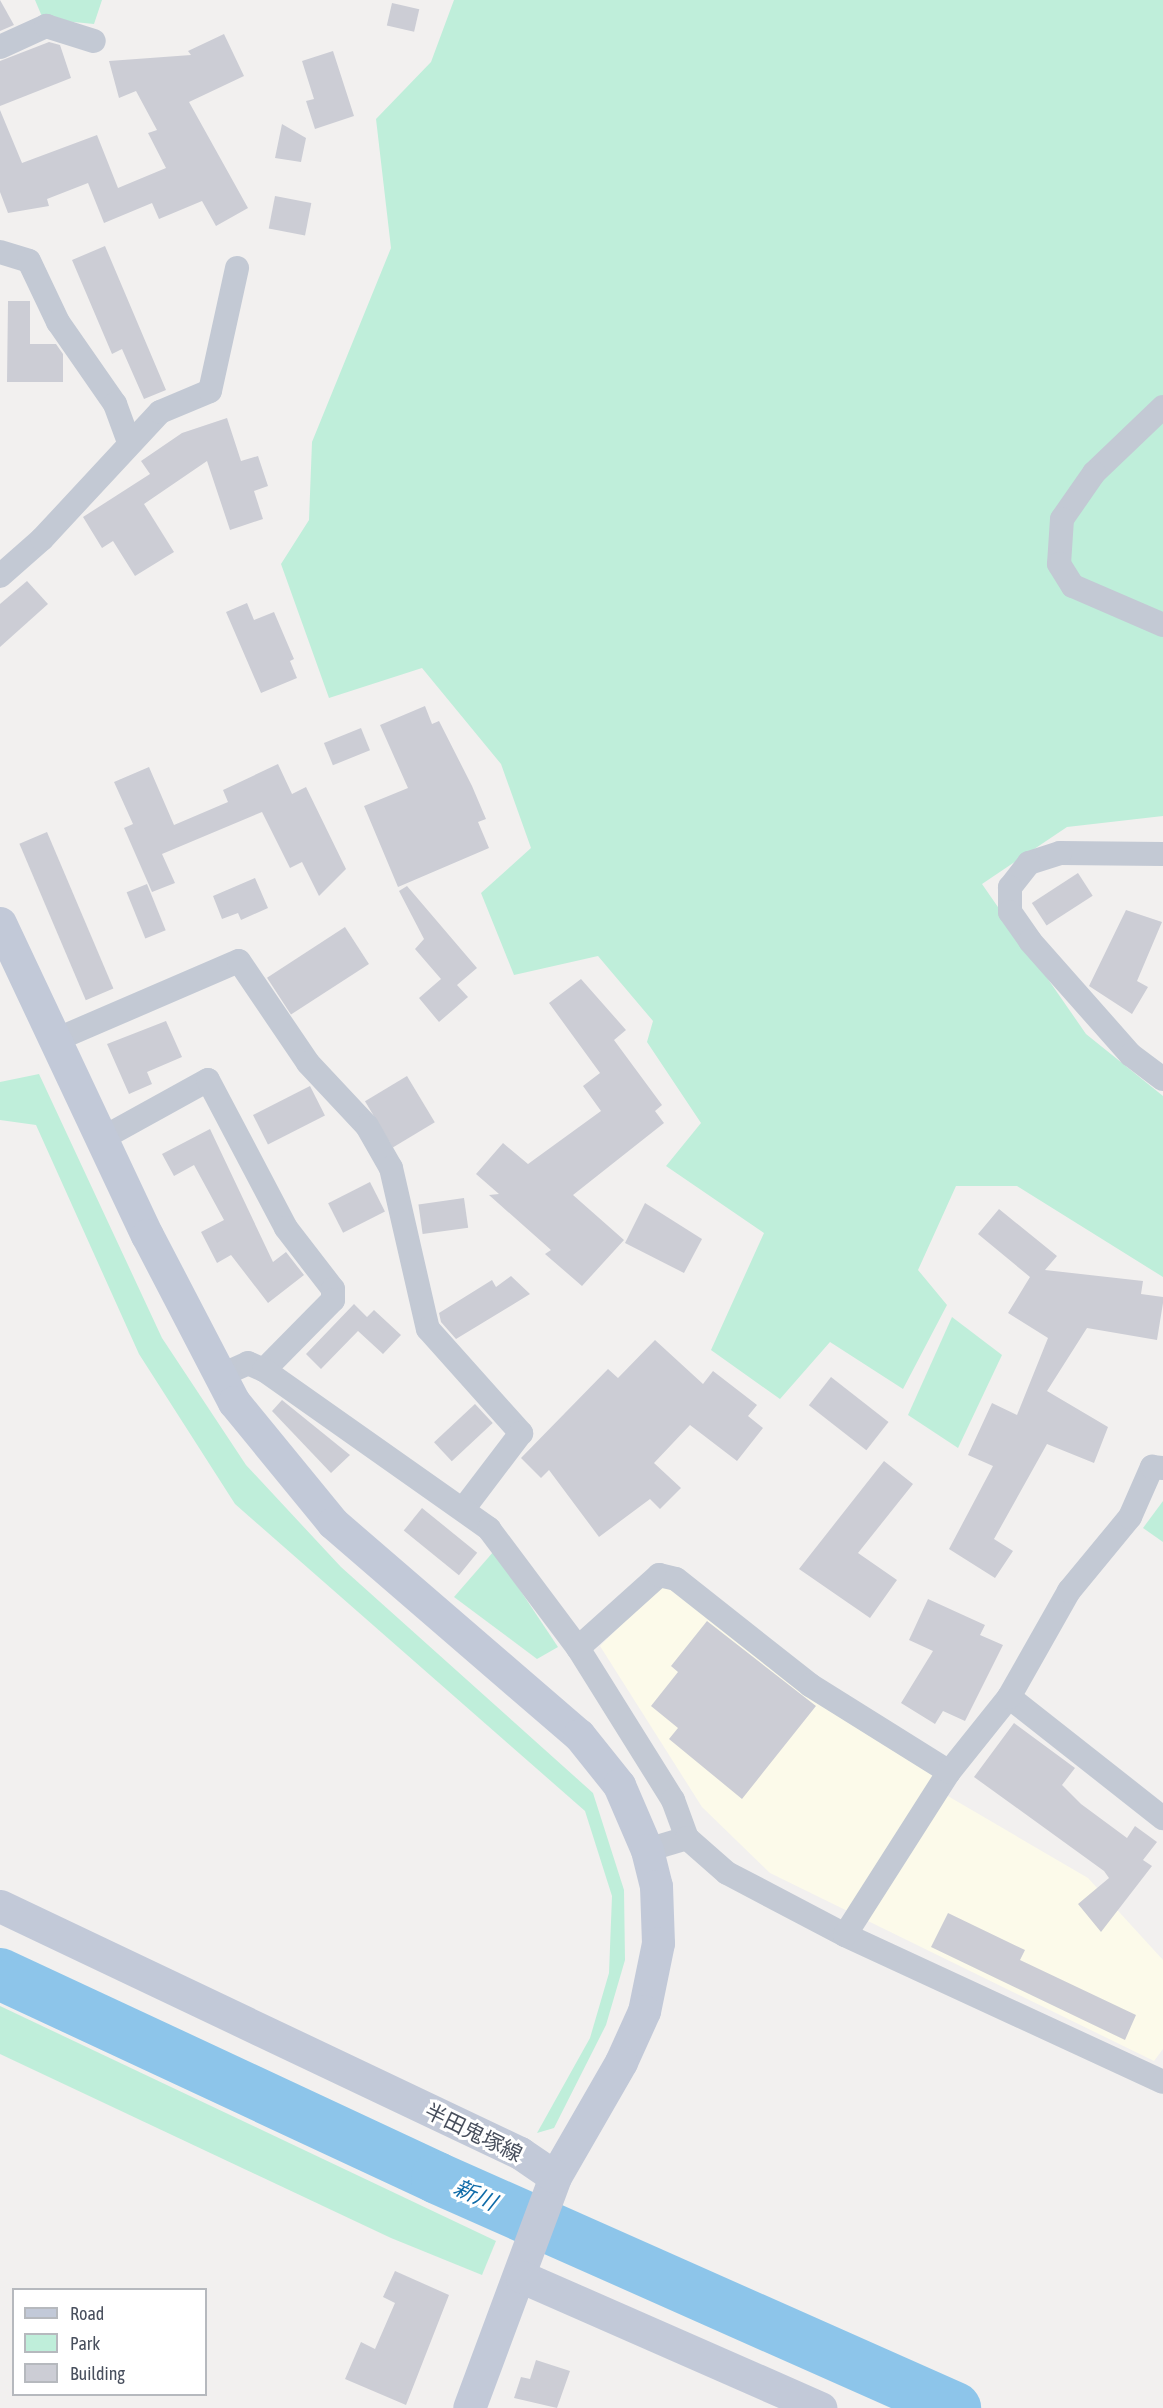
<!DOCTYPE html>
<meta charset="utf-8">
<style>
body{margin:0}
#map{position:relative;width:1163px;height:2408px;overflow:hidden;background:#f2f0ef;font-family:"Asap Condensed","Noto Sans JP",sans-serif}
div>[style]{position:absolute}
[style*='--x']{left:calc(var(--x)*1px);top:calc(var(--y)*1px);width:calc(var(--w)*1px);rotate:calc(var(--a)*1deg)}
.commercial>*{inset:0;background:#fcfaea}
.green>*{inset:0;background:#bfeeda}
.river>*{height:52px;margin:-26px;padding:0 26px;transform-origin:26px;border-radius:26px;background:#8dc5ea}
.building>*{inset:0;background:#cccdd5;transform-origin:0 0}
.street>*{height:24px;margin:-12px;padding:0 12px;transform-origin:12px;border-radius:12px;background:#c3c9d4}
.secondary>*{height:33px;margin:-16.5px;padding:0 16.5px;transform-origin:16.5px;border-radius:16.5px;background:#c2c9d8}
span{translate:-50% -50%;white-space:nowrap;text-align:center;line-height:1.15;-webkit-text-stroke:6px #fff;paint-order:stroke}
.street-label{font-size:21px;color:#484f5d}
.water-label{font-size:22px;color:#0f6ba8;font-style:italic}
.legend{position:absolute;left:12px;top:2288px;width:195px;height:108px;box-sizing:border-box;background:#fff;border:2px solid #b6b9be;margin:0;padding:8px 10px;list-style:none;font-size:18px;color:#484f5d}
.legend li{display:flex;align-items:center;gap:12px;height:30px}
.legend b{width:30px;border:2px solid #b6b9be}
</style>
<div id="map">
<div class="commercial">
<i style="clip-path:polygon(665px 1581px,938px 1772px,929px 1785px,1088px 1878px,1163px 1960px,1163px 2049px,1154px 2061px,770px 1873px,702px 1807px,600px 1646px)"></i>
</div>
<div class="green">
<i style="clip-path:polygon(35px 0,102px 0,94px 24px,43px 19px)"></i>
<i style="clip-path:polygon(454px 0,1163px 0,1163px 816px,1067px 827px,982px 884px,1086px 1034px,1163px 1096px,1163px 1277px,1017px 1186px,956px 1186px,918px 1270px,947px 1305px,903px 1389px,830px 1342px,780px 1399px,711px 1350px,764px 1233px,666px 1166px,701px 1123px,647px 1042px,653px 1021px,598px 956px,514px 975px,481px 893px,531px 848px,501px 764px,422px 668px,329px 698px,281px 564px,309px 520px,312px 442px,391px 248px,376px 119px,431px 62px)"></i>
<i style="clip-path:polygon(39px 1074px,162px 1338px,246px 1465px,341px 1567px,593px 1793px,624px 1890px,625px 1960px,606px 2025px,554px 2128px,537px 2133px,590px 2038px,609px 1973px,612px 1896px,585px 1811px,235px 1504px,139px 1354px,36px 1125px,0 1120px,0 1082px)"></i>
<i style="clip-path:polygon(952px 1317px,1002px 1355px,958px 1448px,908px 1415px)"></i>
<i style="clip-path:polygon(1163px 1501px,1163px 1542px,1143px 1528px)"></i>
<i style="clip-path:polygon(494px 1551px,558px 1647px,537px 1659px,454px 1597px)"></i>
<i style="clip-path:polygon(0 2006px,496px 2241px,482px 2275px,391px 2238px,0 2054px)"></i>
</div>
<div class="river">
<i style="--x:0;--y:1974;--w:482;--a:25"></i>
<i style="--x:437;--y:2178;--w:567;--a:23.94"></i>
</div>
<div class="building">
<i style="clip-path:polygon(0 0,14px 25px,0 31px)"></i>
<i style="left:392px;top:3px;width:28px;height:23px;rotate:13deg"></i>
<i style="clip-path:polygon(224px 34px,244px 76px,189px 102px,248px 208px,216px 226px,202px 201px,159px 219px,152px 203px,104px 223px,88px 183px,47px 199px,49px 206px,8px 213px,0 192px,0 110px,22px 163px,97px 135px,118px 188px,166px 168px,148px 133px,157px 130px,136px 91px,119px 98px,109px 61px,191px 55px,188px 51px)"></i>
<i style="clip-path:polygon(49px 42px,60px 45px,71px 78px,0 106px,0 61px)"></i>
<i style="clip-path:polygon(333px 51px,354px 116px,315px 129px,306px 101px,314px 99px,302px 61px)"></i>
<i style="clip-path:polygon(282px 124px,306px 138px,301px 162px,275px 158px)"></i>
<i style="left:275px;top:196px;width:37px;height:33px;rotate:11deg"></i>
<i style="clip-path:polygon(105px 246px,166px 390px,144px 399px,122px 349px,112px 354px,72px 260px)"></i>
<i style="clip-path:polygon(8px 301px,30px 301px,30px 344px,56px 344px,63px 354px,63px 382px,7px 382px)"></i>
<i style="clip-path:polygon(227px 418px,241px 461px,258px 456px,268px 486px,254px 491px,263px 519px,230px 530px,207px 461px,144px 504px,174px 552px,135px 576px,113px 541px,102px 548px,83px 517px,150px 474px,141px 461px,182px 433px)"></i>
<i style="clip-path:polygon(27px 581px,48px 604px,0 647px,0 604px)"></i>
<i style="clip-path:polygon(247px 603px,254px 620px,274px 612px,294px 659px,290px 661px,297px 678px,261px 693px,226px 612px)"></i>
<i style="clip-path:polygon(425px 706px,432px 724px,439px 721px,472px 786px,486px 819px,478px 822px,489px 848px,398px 887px,364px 806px,408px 788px,380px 725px)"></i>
<i style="left:361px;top:728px;width:24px;height:40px;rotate:68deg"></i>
<i style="clip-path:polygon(278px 764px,292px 794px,306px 787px,346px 869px,319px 896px,302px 862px,290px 868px,262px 812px,162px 854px,175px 883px,152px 892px,124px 828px,133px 824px,114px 782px,149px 767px,174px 825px,228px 802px,223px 790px)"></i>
<i style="left:47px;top:832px;width:170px;height:30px;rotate:67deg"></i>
<i style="left:1078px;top:873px;width:27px;height:55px;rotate:57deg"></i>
<i style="clip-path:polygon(255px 878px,268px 908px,241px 920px,238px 913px,222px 919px,213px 896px)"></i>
<i style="left:147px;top:884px;width:50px;height:22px;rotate:68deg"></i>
<i style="clip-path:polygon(407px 886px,477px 968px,457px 985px,468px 997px,439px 1022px,419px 998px,441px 979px,415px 949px,424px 939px,399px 891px)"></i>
<i style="clip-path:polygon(1126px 910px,1162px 922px,1137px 981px,1148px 987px,1132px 1014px,1089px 986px)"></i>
<i style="left:345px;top:927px;width:44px;height:93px;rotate:57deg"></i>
<i style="clip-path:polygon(581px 979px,626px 1030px,614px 1040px,662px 1105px,655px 1111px,664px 1123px,573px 1195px,624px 1240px,582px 1286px,545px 1254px,551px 1250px,489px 1195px,499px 1194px,476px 1174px,503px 1143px,528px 1164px,601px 1111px,583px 1086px,600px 1073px,549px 1003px)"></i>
<i style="clip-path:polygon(166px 1021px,182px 1057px,147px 1072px,152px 1084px,129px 1094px,107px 1044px)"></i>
<i style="left:407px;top:1076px;width:54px;height:49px;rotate:59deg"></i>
<i style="left:310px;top:1086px;width:33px;height:64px;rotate:63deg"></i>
<i style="clip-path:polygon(210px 1129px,273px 1262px,286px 1252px,304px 1275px,268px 1303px,231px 1255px,217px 1263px,201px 1232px,224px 1220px,194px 1165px,174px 1176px,162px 1154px)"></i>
<i style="left:370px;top:1182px;width:33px;height:47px;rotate:63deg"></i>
<i style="left:464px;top:1198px;width:30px;height:46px;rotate:82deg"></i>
<i style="clip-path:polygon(645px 1203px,702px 1239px,684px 1273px,625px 1243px)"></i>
<i style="clip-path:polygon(999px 1209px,1057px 1256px,1045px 1270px,1143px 1281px,1141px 1294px,1163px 1297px,1163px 1303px,1157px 1340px,1087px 1328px,1047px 1391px,1108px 1427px,1094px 1463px,1047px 1444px,994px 1539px,1013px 1551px,995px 1578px,949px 1549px,993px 1466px,968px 1455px,992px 1403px,1017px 1415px,1048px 1338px,1008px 1313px,1030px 1277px,978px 1234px)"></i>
<i style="clip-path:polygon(511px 1276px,530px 1294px,456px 1339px,441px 1322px,439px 1313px,492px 1280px,496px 1287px)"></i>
<i style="clip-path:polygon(354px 1304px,367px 1317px,374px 1310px,401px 1335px,383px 1354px,358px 1331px,321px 1369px,306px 1354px)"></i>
<i style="clip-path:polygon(655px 1340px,703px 1384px,713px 1371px,757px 1405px,748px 1416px,763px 1428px,737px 1461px,690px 1425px,654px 1463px,681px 1488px,660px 1509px,650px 1499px,599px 1537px,549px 1470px,541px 1478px,521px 1458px,608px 1369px,618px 1378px)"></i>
<i style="left:831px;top:1377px;width:73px;height:36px;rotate:38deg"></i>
<i style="clip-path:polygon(282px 1400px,350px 1455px,331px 1473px,272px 1411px)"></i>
<i style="left:475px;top:1404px;width:26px;height:56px;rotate:47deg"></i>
<i style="clip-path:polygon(884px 1461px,913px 1484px,858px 1553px,897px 1580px,870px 1618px,799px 1569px)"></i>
<i style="left:422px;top:1508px;width:71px;height:29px;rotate:39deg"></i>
<i style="clip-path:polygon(928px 1599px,985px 1625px,980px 1635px,1003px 1645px,965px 1721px,943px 1711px,935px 1724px,901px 1703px,933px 1651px,909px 1640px)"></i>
<i style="clip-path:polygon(707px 1621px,816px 1706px,742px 1799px,669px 1739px,678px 1728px,651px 1706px,678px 1672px,671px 1666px)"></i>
<i style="clip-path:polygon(1014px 1723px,1075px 1768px,1062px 1785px,1081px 1804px,1127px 1838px,1135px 1826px,1157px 1842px,1143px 1860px,1152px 1866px,1101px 1932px,1078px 1904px,1109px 1878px,1104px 1871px,974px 1777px)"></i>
<i style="clip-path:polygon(948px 1913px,1025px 1950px,1020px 1960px,1136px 2015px,1125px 2040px,931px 1947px)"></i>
<i style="clip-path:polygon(395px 2271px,449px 2295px,406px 2405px,345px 2379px,361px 2342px,375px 2349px,395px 2303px,383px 2297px)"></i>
<i style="clip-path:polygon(536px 2360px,570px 2371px,557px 2408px,514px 2398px,521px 2377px,530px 2379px)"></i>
</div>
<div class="street">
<i style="--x:0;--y:47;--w:51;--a:-24.5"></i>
<i style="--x:46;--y:26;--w:50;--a:17.4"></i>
<i style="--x:0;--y:252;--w:30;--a:17"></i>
<i style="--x:29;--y:261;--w:68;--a:64.6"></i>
<i style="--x:58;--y:322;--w:100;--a:55.2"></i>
<i style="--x:115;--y:404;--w:40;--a:69.8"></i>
<i style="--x:1163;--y:407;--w:95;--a:136.3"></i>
<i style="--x:1094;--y:473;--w:56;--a:124.8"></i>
<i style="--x:1062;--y:519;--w:45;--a:93.8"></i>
<i style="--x:1059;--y:564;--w:26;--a:58"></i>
<i style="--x:1073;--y:586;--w:98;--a:23.4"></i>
<i style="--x:0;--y:576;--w:56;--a:-41.4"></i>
<i style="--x:42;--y:539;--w:173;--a:-47.1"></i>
<i style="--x:160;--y:412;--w:54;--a:-22.8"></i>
<i style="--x:210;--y:391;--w:126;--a:-77.6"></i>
<i style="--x:1163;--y:854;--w:103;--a:-179.4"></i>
<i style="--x:1060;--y:853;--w:33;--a:162"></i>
<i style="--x:1029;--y:863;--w:31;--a:128"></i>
<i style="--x:1010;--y:887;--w:25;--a:90"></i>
<i style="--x:1010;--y:912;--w:35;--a:55"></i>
<i style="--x:1030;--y:941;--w:152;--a:48.5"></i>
<i style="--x:1131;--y:1055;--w:40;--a:37"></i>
<i style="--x:53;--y:1041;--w:202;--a:-23.3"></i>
<i style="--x:239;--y:961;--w:123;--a:55.9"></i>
<i style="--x:308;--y:1063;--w:86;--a:46.9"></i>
<i style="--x:367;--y:1126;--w:48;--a:60.3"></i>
<i style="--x:391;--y:1168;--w:165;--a:77.1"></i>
<i style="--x:428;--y:1329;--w:140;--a:48.2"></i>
<i style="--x:521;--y:1433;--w:94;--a:127.2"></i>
<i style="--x:101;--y:1139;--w:122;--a:-28.9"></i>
<i style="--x:208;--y:1080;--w:167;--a:62.2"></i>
<i style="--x:286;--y:1228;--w:77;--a:52.4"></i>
<i style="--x:333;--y:1289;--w:11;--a:90"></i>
<i style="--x:333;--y:1300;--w:98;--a:134.6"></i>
<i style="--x:217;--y:1377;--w:34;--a:-24"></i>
<i style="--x:248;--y:1363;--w:17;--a:24"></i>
<i style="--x:264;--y:1370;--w:276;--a:35.2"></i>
<i style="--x:489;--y:1529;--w:149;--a:53.2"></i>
<i style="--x:578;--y:1648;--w:179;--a:58"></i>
<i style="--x:673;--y:1800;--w:40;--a:69.8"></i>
<i style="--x:578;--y:1648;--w:109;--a:-42"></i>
<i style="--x:659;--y:1575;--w:17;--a:13"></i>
<i style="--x:676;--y:1579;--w:171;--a:38.3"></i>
<i style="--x:810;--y:1685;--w:164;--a:32"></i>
<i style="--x:1009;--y:1697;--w:196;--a:38.2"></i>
<i style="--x:647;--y:1850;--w:42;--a:-16.7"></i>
<i style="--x:687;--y:1838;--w:53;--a:41.2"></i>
<i style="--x:727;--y:1873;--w:133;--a:27.7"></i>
<i style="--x:845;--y:1935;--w:350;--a:24.8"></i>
<i style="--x:845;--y:1935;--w:193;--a:-57.5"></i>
<i style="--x:949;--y:1772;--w:96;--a:-51.3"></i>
<i style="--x:1009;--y:1697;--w:122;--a:-60.5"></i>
<i style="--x:1069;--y:1591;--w:96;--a:-50.5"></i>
<i style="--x:1130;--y:1517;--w:55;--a:-66.3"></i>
<i style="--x:1152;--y:1467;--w:11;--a:5"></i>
</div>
<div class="secondary">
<i style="--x:0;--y:923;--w:345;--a:64.8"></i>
<i style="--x:147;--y:1235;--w:188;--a:62.5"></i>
<i style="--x:234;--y:1402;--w:156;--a:50.7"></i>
<i style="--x:333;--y:1523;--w:325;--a:40.8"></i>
<i style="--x:579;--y:1735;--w:64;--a:51.3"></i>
<i style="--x:619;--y:1785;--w:71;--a:66.7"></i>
<i style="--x:647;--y:1850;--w:37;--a:76"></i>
<i style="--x:656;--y:1886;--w:57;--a:88"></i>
<i style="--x:658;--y:1943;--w:69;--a:101.6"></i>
<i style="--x:644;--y:2011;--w:56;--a:114.3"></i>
<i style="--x:621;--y:2062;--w:133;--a:119.9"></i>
<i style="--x:555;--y:2177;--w:246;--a:110.4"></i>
<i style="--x:0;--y:1906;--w:576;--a:25.41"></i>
<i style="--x:520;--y:2153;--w:42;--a:34.4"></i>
<i style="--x:522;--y:2277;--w:326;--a:23.7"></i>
</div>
<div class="street-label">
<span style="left:474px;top:2132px;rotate:26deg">半田鬼塚線</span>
</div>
<div class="water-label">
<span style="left:475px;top:2195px;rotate:24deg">新川</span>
</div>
<ul class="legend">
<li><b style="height:8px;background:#c2c9d8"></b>Road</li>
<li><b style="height:16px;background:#bfeeda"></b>Park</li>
<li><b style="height:16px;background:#cccdd5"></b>Building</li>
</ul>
</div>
